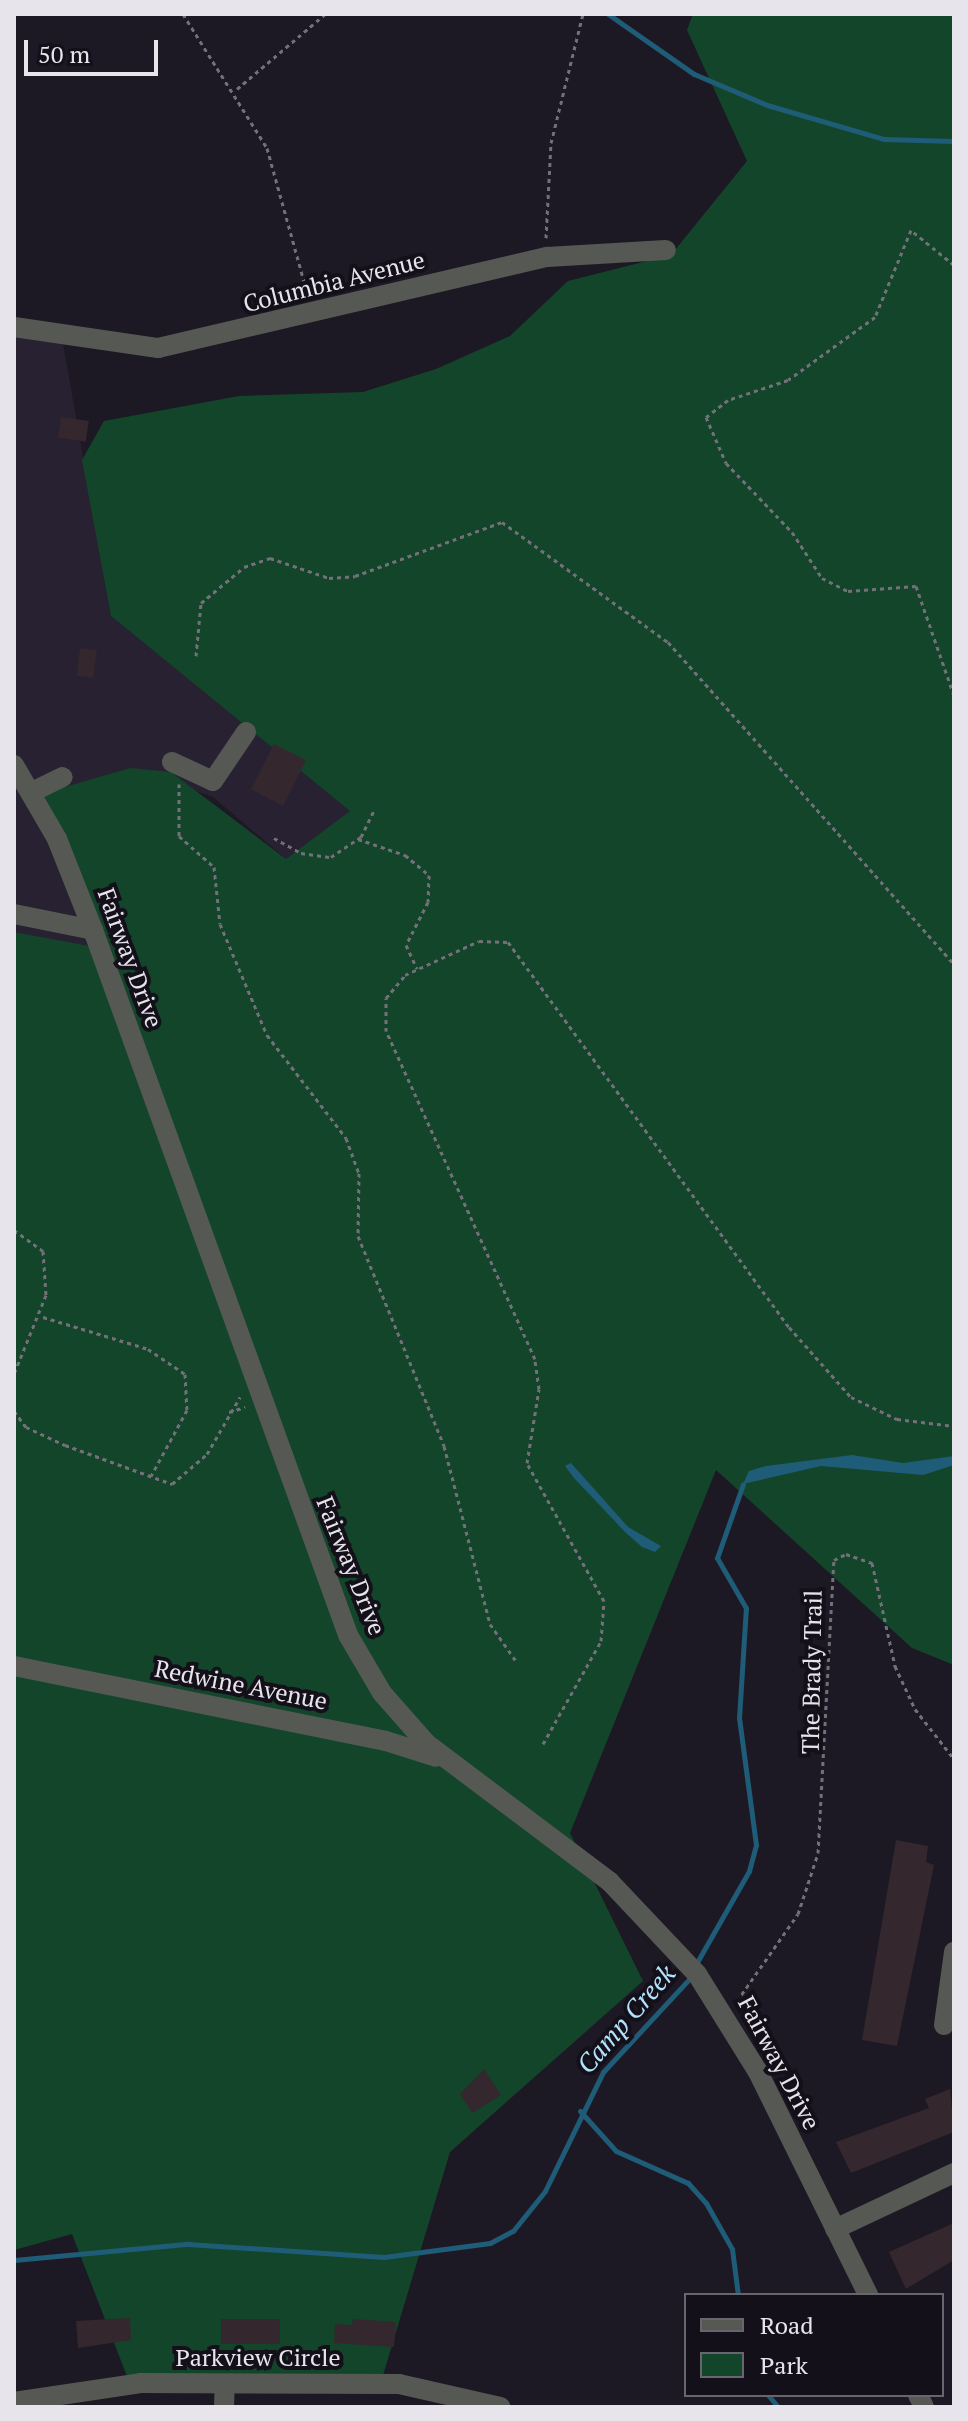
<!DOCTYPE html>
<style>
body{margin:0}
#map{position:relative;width:968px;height:2421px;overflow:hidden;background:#1d1924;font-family:"PT Serif",serif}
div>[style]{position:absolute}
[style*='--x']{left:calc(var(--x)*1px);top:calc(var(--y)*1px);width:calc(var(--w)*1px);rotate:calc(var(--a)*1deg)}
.built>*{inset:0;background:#272131}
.green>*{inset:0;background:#13452b}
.water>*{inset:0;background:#1f5c77}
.stream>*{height:5px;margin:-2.5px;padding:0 2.5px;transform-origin:2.5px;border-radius:2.5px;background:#1f5c77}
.building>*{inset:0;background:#34272d;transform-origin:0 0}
.path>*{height:3px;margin-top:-1.5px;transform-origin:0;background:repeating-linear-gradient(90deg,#737079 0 4px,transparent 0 8px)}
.minor>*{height:20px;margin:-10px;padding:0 10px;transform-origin:10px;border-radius:10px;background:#565953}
span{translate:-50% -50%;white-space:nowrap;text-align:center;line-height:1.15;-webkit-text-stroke:8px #14101a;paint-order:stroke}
.street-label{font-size:24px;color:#e7e4eb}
.water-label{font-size:26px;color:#b1e3fd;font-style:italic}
.frame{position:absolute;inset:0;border:16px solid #e7e4eb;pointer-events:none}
.legend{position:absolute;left:684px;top:2293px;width:260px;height:104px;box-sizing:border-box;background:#14101a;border:2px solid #68656e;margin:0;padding:10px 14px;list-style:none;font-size:24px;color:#e7e4eb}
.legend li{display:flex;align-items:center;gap:16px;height:40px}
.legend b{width:40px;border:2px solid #68656e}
.scale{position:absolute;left:24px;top:40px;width:134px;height:36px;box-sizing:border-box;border:4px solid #e7e4eb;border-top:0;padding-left:10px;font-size:24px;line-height:28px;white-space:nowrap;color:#e7e4eb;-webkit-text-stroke:6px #14101a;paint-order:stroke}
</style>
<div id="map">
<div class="built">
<i style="clip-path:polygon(14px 329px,62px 338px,111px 616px,351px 811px,286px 859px,213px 797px,130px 768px,37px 795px,89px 947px,14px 932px)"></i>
</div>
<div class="green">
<i style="clip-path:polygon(693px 14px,954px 14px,954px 1665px,912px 1648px,716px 1470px,570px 1833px,643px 1981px,450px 2152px,378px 2392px,130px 2384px,72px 2234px,14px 2250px,14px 932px,89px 946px,37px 795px,130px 768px,171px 772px,286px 859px,350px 811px,111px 616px,82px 460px,104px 421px,239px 396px,363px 392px,436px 369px,510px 336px,568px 281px,671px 255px,747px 161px,687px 30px)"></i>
</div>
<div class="water">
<i style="clip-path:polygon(852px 1455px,903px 1463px,954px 1456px,954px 1465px,923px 1475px,821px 1466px,743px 1484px,749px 1471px,766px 1466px)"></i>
<i style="clip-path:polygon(571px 1463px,628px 1527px,661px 1546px,655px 1552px,642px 1547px,625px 1532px,574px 1478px,565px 1466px)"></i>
</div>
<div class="stream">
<i style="--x:608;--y:14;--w:105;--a:34.9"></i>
<i style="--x:694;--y:74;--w:79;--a:23"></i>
<i style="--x:767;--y:105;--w:122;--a:16.2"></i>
<i style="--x:884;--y:139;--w:70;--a:1.6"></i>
<i style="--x:696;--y:1964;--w:107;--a:-60.3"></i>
<i style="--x:749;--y:1871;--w:27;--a:-75"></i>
<i style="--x:756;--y:1845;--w:128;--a:-97.6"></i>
<i style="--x:739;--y:1718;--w:110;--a:-86.4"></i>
<i style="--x:746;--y:1608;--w:58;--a:-120.1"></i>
<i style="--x:717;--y:1558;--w:78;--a:-70.6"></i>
<i style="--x:580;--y:2111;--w:54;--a:48"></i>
<i style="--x:616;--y:2151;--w:79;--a:24"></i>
<i style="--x:688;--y:2183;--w:27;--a:48"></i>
<i style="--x:706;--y:2203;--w:53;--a:60.5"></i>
<i style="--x:732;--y:2249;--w:46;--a:82.6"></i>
<i style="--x:14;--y:2260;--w:175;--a:-5.3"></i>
<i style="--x:188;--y:2244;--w:196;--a:3.8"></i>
<i style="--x:384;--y:2257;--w:107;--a:-7.5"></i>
<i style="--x:490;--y:2243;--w:26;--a:-28"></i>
<i style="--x:513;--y:2231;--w:51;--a:-51.3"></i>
<i style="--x:545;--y:2191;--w:132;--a:-64"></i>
<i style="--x:603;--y:2072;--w:129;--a:-47.2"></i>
<i style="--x:768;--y:2395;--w:16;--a:50"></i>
</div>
<div class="building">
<i style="left:61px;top:417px;width:28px;height:21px;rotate:8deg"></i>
<i style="left:80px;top:648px;width:17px;height:28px;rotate:7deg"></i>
<i style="left:274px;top:744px;width:36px;height:51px;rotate:27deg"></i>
<i style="clip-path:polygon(896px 1840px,928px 1846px,926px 1862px,934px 1865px,897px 2046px,862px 2040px)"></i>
<i style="clip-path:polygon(484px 2069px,501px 2095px,472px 2113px,460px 2094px)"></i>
<i style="clip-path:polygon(950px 2089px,954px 2132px,851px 2173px,836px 2142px,929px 2108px,925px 2099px)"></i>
<i style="clip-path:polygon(954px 2223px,954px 2260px,906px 2289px,889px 2252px)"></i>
<i style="clip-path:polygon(130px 2318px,131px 2340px,78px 2348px,76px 2321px)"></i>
<i style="left:221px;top:2319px;width:59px;height:25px"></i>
<i style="clip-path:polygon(353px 2319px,396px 2322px,394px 2347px,334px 2343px,335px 2324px,352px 2325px)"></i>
</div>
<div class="path">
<i style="--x:183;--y:14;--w:158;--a:57.9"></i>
<i style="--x:267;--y:148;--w:149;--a:74.5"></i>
<i style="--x:237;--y:89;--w:116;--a:-40.4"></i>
<i style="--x:546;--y:238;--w:95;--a:-87"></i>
<i style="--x:551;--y:143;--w:133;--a:-76.1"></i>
<i style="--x:954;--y:265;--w:55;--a:-140.9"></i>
<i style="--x:911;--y:230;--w:94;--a:112.5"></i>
<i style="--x:875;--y:317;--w:107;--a:144.1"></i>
<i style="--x:788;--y:380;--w:63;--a:161.6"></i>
<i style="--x:728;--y:400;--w:28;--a:142"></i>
<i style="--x:706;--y:417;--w:50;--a:66.5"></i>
<i style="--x:726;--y:463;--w:95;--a:46.3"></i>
<i style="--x:792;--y:532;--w:55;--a:56.9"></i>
<i style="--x:822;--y:578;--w:29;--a:27"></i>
<i style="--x:848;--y:591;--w:68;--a:-4.2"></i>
<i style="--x:916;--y:586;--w:116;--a:70.9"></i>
<i style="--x:196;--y:656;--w:53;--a:-84.6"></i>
<i style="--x:201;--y:603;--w:56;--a:-39.9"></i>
<i style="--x:244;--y:567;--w:28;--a:-19"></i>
<i style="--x:270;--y:558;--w:62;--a:18.7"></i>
<i style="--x:329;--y:578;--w:26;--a:-4"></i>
<i style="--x:355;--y:576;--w:157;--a:-20.2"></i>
<i style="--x:502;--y:522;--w:205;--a:35.9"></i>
<i style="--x:668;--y:642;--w:431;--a:48.4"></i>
<i style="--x:179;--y:784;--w:52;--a:90"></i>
<i style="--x:179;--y:836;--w:47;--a:41.5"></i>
<i style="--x:214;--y:867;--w:57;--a:84"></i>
<i style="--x:220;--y:924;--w:121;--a:67.1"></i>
<i style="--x:267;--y:1035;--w:130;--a:52.5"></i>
<i style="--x:346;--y:1138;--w:37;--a:70"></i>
<i style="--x:359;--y:1173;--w:63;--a:90.9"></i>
<i style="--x:358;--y:1236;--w:227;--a:67.7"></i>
<i style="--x:444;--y:1446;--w:184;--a:75.5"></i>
<i style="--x:490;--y:1624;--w:45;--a:54.9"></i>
<i style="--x:274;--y:838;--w:31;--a:29"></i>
<i style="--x:301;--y:853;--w:30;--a:8"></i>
<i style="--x:331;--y:857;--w:36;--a:-34"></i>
<i style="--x:361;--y:837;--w:30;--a:-64"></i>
<i style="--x:358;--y:839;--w:50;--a:18.8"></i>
<i style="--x:405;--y:855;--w:31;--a:40"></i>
<i style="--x:429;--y:875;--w:27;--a:92"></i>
<i style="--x:428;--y:902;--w:48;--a:117.1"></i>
<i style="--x:406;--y:945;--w:26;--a:65"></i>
<i style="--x:14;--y:1230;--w:36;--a:36"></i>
<i style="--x:43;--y:1251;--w:44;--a:86.1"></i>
<i style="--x:46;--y:1295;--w:85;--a:112.1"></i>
<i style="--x:43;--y:1317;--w:110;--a:16.9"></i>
<i style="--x:148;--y:1349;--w:45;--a:34"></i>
<i style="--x:185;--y:1374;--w:36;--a:87"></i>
<i style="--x:187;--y:1410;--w:75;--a:118.6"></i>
<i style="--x:14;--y:1411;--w:20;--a:53"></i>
<i style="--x:26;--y:1427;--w:43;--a:24.8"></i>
<i style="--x:65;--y:1445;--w:114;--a:20"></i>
<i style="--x:172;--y:1484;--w:46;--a:-40.6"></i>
<i style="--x:207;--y:1454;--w:66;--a:-59.9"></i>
<i style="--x:229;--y:1412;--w:17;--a:-17"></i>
<i style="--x:543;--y:1744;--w:118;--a:-60.6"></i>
<i style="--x:601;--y:1641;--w:40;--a:-85.7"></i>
<i style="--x:604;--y:1601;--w:158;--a:-119.2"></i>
<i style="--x:527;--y:1463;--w:75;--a:-80.8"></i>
<i style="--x:539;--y:1389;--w:30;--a:-98"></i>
<i style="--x:535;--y:1359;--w:360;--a:-114.4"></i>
<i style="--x:386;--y:1031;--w:33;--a:-90"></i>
<i style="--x:386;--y:998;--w:30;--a:-50"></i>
<i style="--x:405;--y:975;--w:81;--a:-24.7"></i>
<i style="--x:479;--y:941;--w:29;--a:2"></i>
<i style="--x:508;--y:942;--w:477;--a:53.9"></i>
<i style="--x:789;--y:1327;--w:94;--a:48.5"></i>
<i style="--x:851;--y:1397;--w:51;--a:25.6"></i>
<i style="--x:897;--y:1419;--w:57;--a:7"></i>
<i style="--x:737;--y:2001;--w:106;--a:-55"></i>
<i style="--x:798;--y:1914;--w:64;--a:-71.8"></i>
<i style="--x:818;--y:1853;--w:293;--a:-86.9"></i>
<i style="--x:834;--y:1560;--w:13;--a:-27"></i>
<i style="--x:846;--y:1554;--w:28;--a:19"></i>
<i style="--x:872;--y:1563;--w:106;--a:77.4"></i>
<i style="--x:895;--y:1666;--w:47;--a:65.1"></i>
<i style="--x:915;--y:1709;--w:63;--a:52"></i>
</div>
<div class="minor">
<i style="--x:14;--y:327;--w:146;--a:8.3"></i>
<i style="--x:158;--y:348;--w:400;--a:-13.2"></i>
<i style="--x:547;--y:257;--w:119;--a:-3.4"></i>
<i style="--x:172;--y:762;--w:45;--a:24.9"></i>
<i style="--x:213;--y:781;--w:59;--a:-56"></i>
<i style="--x:14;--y:765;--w:86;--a:59.8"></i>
<i style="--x:57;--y:839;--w:98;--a:68.4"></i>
<i style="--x:93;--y:930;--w:750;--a:70.11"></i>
<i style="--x:348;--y:1635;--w:67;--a:59.6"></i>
<i style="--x:382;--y:1693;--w:68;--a:48.6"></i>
<i style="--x:427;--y:1744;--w:229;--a:37"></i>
<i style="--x:610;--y:1882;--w:127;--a:46.6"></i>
<i style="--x:697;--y:1974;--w:115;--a:58.1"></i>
<i style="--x:758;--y:2072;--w:249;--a:63.7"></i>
<i style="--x:32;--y:792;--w:34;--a:-26"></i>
<i style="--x:14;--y:914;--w:81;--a:11.4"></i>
<i style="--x:14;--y:1666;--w:379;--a:11.4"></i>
<i style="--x:386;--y:1741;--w:52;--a:17.7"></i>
<i style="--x:944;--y:2025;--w:74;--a:-82.2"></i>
<i style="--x:835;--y:2229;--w:132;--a:-25.2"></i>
<i style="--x:918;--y:2395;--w:13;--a:63"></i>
<i style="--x:14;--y:2402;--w:128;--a:-8.5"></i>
<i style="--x:141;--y:2383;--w:258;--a:0.2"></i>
<i style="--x:399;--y:2384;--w:104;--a:12.8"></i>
<i style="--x:224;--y:2407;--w:23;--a:-88"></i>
</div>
<div class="street-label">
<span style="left:334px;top:282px;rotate:-14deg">Columbia Avenue</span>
<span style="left:130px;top:958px;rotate:70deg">Fairway Drive</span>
<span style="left:351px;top:1566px;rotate:68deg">Fairway Drive</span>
<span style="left:812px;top:1672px;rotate:-89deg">The Brady Trail</span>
<span style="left:241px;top:1685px;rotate:11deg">Redwine Avenue</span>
<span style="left:779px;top:2063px;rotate:62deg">Fairway Drive</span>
<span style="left:258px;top:2358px">Parkview Circle</span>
</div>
<div class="water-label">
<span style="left:626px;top:2019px;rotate:-49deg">Camp Creek</span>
</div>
<div class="frame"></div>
<ul class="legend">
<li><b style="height:10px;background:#565953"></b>Road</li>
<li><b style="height:22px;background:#13452b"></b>Park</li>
</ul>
<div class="scale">50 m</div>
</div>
